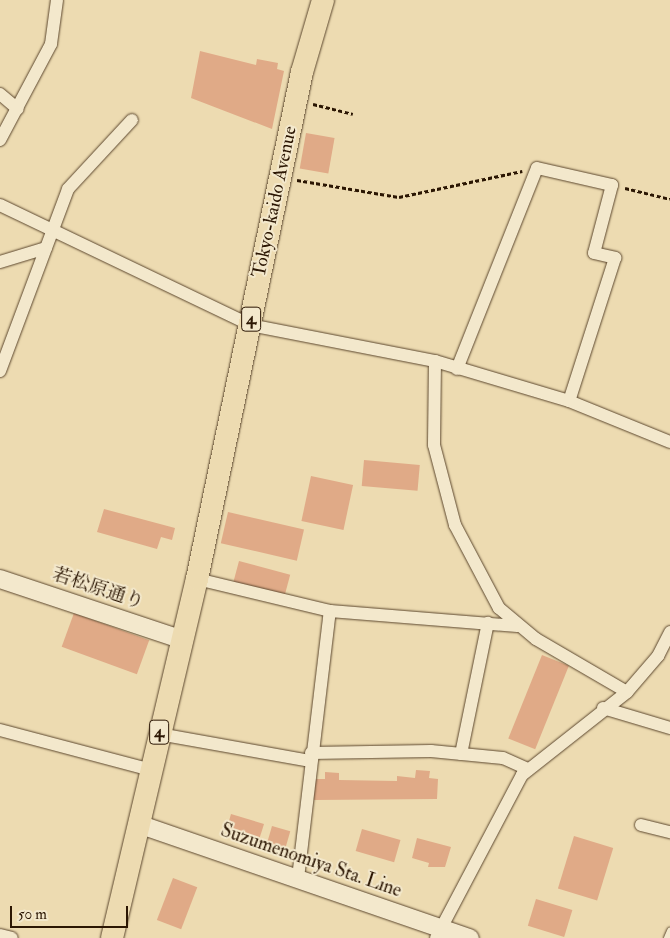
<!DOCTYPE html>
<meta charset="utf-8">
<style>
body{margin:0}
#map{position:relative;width:670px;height:938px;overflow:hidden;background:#eddbb1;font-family:"IM FELL Double Pica","Noto Serif JP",serif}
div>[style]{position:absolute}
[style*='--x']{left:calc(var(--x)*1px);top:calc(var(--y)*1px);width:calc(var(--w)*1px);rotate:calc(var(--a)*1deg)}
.building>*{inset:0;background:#e0aa87;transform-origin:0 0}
.path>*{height:3px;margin-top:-1.5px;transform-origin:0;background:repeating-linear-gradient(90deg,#2b1603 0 4px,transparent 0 6.5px)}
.roads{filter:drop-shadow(0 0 1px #5c472e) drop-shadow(0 0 1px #5c472e)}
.lane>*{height:6px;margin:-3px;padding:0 3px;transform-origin:3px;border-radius:3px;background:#f3e8cc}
.street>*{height:12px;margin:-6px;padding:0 6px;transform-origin:6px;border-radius:6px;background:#f3e8cc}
.secondary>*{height:18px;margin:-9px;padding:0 9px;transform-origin:9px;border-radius:9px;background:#f3e8cc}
.highway>*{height:22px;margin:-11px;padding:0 11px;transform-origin:11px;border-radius:11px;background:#eddbb1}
span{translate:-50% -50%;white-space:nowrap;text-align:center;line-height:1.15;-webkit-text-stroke:4px #f3e8cc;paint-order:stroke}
.shield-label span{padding:1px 4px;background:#f3e8cc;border:1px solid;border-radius:4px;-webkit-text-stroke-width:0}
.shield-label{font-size:18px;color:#2b1603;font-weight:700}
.street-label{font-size:19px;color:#2b1603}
.scale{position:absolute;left:10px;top:906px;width:118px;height:22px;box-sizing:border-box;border:2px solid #2b1603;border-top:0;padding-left:6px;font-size:15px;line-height:18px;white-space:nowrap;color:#2b1603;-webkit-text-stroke:4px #f3e8cc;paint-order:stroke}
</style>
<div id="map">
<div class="building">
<i style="clip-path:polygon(200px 51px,256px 65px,257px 59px,278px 63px,277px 69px,284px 71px,272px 129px,191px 98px)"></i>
<i style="left:306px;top:133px;width:29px;height:36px;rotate:10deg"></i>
<i style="left:364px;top:460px;width:56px;height:26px;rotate:5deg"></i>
<i style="left:311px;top:476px;width:43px;height:46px;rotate:12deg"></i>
<i style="clip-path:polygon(104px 509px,175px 528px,172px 540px,161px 537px,157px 549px,97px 532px)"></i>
<i style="left:228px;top:512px;width:78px;height:32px;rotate:13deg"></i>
<i style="left:239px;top:561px;width:53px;height:24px;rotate:15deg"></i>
<i style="left:74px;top:613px;width:80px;height:36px;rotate:20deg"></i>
<i style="left:542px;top:655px;width:29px;height:90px;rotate:22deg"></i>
<i style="clip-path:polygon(416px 770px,430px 771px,429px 778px,438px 779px,437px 799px,314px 800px,314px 779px,325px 779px,325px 772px,339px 773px,339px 780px,397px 781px,397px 776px,415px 778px)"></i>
<i style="clip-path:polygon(231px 814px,264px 824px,258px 843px,227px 828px)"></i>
<i style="left:272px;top:826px;width:19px;height:24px;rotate:16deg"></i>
<i style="left:362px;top:829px;width:40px;height:23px;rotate:16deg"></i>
<i style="left:574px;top:836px;width:41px;height:55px;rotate:17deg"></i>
<i style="clip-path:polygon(417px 838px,451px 847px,445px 867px,428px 867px,429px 863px,412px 858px)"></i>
<i style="left:173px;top:878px;width:26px;height:45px;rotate:21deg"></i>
<i style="left:536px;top:899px;width:38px;height:28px;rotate:17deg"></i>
</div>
<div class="path">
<i style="--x:313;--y:104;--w:41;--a:14"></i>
<i style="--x:297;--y:180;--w:103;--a:9.5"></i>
<i style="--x:399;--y:197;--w:126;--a:-11.9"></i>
<i style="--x:625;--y:188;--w:46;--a:13.7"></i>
</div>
<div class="roads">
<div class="lane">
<i style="--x:667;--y:938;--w:8;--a:-67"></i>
</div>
<div class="street">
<i style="--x:0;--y:94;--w:23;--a:40"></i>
<i style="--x:0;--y:140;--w:109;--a:-62"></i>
<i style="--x:51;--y:44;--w:44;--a:-82.2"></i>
<i style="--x:0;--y:205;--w:277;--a:25.6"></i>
<i style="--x:250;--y:325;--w:188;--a:11"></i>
<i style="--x:435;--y:361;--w:140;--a:16.6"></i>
<i style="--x:569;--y:401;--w:109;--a:22.1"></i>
<i style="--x:0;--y:262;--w:48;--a:-16.9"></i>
<i style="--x:435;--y:361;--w:84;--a:90.7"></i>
<i style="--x:434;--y:445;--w:83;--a:75.3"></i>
<i style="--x:455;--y:525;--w:94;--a:62.1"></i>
<i style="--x:499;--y:608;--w:48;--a:40"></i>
<i style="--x:536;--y:639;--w:105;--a:30.2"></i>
<i style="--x:457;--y:369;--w:216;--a:-68.3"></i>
<i style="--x:537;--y:168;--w:77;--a:12.8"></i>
<i style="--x:612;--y:185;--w:70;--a:104.8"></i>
<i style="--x:594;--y:253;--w:22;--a:13"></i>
<i style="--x:615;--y:258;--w:150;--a:107.8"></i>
<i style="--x:0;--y:371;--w:194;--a:-69.5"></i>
<i style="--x:68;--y:189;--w:94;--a:-47.2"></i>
<i style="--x:197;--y:579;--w:137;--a:13.5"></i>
<i style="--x:330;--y:611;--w:188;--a:4.6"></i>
<i style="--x:603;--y:708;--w:70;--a:16.6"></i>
<i style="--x:0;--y:730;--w:156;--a:14.8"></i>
<i style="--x:159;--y:734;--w:153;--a:10.1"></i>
<i style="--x:311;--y:753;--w:120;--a:-1"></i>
<i style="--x:431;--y:751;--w:72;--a:5.6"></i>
<i style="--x:503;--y:758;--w:27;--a:24"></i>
<i style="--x:461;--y:754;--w:134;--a:-78.4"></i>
<i style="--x:641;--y:825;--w:30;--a:14"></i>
<i style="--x:298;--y:878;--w:269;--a:-83.2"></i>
<i style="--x:0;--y:935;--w:12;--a:14"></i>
<i style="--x:436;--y:938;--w:184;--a:-62.2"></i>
<i style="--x:522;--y:775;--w:134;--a:-38.3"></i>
<i style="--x:627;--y:692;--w:48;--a:-49.3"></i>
<i style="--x:658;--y:656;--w:27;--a:-63"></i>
</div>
<div class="secondary">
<i style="--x:0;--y:579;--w:193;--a:18.4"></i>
<i style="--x:138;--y:824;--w:351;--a:19"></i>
</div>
<div class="highway">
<i style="--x:112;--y:938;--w:369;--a:-76.7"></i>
<i style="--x:197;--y:579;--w:518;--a:-78.3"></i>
<i style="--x:302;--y:72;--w:75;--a:-73.7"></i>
</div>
</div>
<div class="shield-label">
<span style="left:251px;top:319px">4</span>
<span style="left:159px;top:732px">4</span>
</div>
<div class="street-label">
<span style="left:275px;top:202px;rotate:-78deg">Tokyo-kaido Avenue</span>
<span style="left:98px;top:589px;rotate:18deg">若松原通り</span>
<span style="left:311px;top:861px;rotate:19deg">Suzumenomiya Sta. Line</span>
</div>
<div class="scale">50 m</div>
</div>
